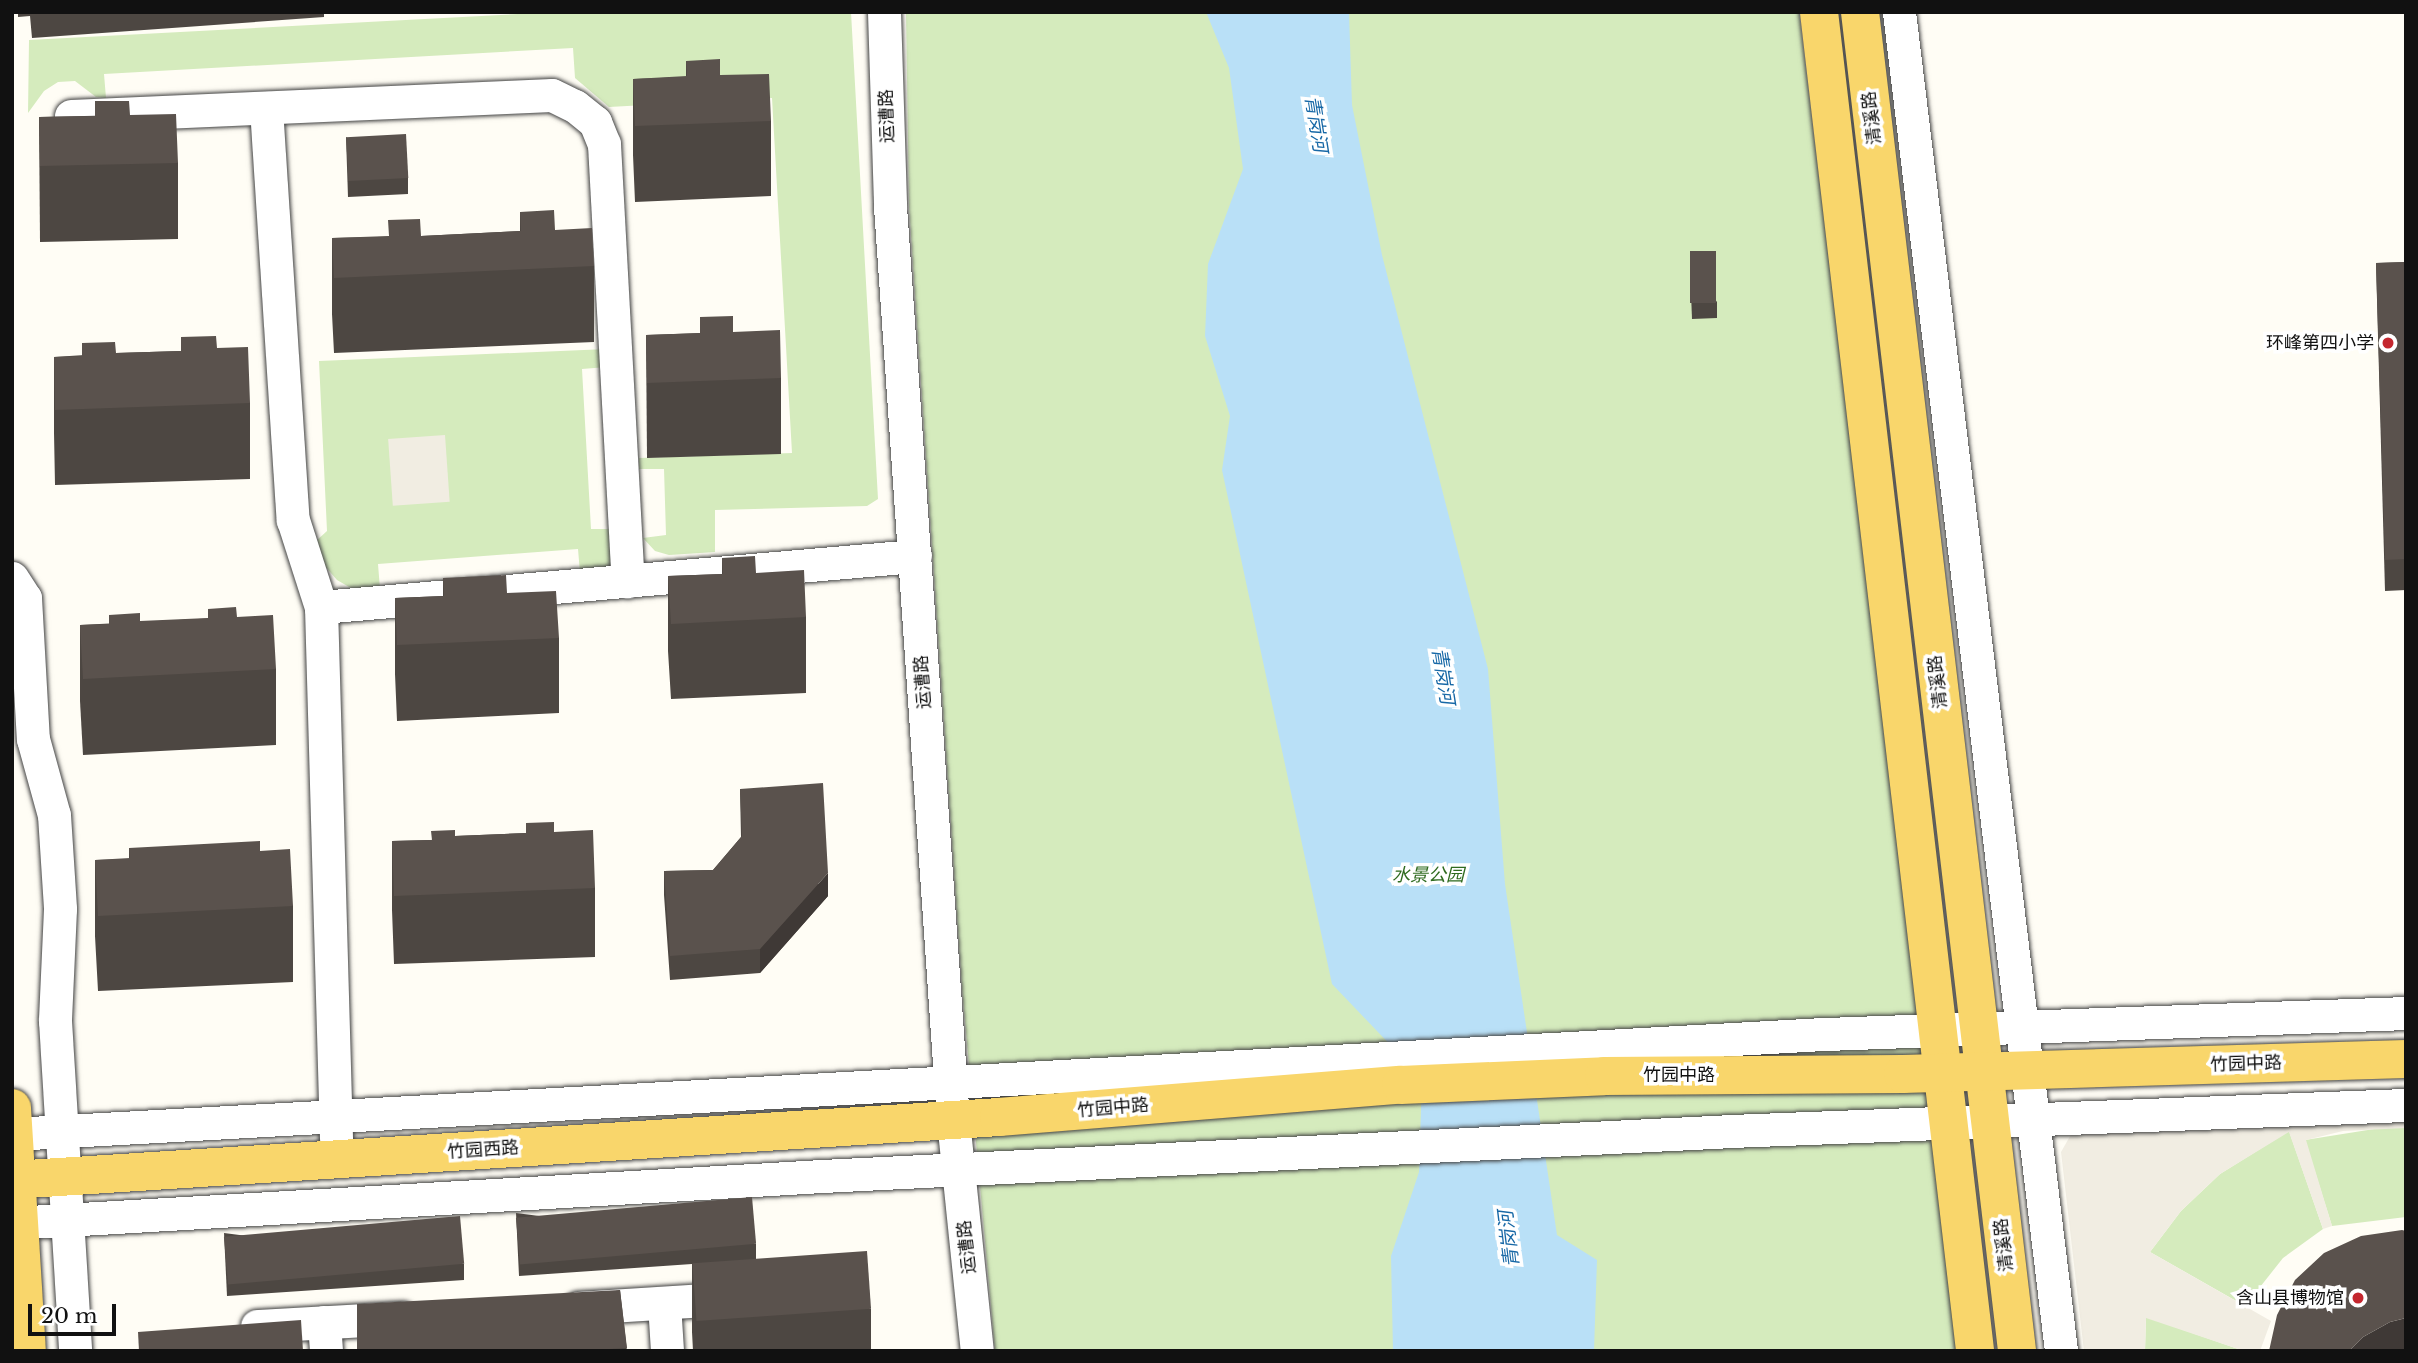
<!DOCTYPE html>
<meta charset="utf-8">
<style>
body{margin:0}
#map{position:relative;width:2418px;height:1363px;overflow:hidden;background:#fffdf5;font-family:"Libre Baskerville","Noto Sans SC",serif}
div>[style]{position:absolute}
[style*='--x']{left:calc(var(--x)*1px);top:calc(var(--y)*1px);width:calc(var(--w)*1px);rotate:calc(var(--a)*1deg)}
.green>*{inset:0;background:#d5ebbd}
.plaza>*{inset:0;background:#f1ede2;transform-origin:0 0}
.water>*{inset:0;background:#b9e0f7}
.roads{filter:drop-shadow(0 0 2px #444) drop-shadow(0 0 2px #444)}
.minor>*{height:33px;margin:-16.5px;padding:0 16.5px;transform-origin:16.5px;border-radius:16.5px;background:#fff}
.major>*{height:38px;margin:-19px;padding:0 19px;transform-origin:19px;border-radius:19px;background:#f9d66b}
.wall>*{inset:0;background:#4d4742}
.shaded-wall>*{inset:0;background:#3f3936}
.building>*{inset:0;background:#5a524d;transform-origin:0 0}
.dots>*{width:19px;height:19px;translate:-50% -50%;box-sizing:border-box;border:4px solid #fff;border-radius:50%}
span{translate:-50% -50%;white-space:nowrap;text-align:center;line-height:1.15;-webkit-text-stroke:7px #fff;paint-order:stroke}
.street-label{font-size:18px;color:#111}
.poi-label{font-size:18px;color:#111}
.right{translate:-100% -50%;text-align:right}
.park-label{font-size:18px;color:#2f6b1f;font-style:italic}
.water-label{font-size:19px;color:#1768a6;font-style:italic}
.frame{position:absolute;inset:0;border:14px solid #111;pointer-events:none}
.scale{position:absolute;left:28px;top:1304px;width:88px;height:32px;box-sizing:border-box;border:4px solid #111;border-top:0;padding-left:9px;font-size:21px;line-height:24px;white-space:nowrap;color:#111;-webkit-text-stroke:5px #fff;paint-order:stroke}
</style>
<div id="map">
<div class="green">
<i style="clip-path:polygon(557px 12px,851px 12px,878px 499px,867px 506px,715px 510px,715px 552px,669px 555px,655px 551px,643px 538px,666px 535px,664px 469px,639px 469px,639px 458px,792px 453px,772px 98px,609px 107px,575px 78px,573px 48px,104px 74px,106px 98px,96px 97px,75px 81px,58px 82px,44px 91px,28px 113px,29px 40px)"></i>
<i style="clip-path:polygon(906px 12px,1799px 12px,1961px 1351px,995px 1351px,962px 988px,909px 206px)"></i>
<i style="clip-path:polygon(607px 349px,607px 367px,582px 369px,591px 529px,617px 529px,611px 565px,603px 571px,580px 573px,578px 549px,378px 564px,380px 589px,356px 591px,337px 580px,324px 565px,315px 542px,327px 531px,319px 361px)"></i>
<i style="clip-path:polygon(2393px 1126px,2406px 1128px,2406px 1217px,2332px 1226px,2305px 1140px)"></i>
<i style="clip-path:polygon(2289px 1131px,2323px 1229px,2283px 1258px,2245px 1306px,2150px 1252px,2181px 1211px,2220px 1174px)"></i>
<i style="clip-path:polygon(2146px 1317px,2244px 1351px,2145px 1351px)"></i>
</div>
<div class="plaza">
<i style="left:445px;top:435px;width:67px;height:57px;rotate:86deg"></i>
<i style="clip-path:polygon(2406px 1109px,2406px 1128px,2343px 1131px,2306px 1140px,2332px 1226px,2323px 1229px,2289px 1132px,2220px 1174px,2181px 1211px,2150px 1252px,2271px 1321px,2260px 1351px,2244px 1351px,2146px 1318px,2145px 1351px,2084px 1351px,2061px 1152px,2077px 1124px)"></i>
</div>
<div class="water">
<i style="clip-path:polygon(1206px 12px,1349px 12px,1352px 105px,1382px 255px,1488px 669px,1505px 884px,1557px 1235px,1597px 1260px,1594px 1351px,1393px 1351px,1391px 1256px,1419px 1172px,1422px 1078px,1332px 984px,1222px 470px,1230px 416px,1205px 336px,1208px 264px,1243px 169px,1229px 68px)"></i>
</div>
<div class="roads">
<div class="minor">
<i style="--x:884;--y:12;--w:194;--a:88.2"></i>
<i style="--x:890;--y:206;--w:916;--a:86.06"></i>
<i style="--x:953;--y:1120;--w:232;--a:84.1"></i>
<i style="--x:1899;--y:12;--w:1349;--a:83.1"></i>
<i style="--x:266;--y:108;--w:413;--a:86.3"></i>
<i style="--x:293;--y:520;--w:91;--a:72.2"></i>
<i style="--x:321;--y:607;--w:532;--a:88.38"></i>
<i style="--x:71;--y:116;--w:481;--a:-2.5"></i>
<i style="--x:552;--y:95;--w:25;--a:26"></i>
<i style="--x:575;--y:106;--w:26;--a:39"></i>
<i style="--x:595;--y:122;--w:24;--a:68"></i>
<i style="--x:604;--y:144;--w:438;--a:86.9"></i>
<i style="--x:12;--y:578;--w:24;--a:57"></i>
<i style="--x:25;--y:598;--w:141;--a:86.8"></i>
<i style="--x:33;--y:739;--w:79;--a:74.6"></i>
<i style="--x:54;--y:815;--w:94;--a:86.3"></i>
<i style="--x:60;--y:909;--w:112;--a:92.6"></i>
<i style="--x:55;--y:1021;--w:331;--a:86.5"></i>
<i style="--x:321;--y:607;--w:596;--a:-4.91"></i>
<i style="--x:12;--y:1134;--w:1817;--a:-3.16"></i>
<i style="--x:1826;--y:1034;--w:580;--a:-2.07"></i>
<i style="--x:12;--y:1223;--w:811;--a:-3.32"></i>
<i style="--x:822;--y:1176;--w:910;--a:-2.83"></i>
<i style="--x:1731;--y:1131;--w:676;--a:-2.21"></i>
<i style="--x:664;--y:1303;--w:48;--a:86.4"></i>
<i style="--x:578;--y:1308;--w:159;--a:-3.6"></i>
<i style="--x:324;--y:1322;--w:29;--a:86"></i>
<i style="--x:257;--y:1326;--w:145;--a:-3.2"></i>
</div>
<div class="major">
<i style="--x:1819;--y:12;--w:1348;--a:83.35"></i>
<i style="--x:1860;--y:12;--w:1348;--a:83.31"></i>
<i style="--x:12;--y:1108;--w:243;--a:86.5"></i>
<i style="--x:12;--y:1180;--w:989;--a:-3.65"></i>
<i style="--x:999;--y:1117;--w:403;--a:-4.6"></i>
<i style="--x:1401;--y:1085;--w:203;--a:-2.5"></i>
<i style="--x:1604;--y:1076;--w:299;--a:-0.4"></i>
<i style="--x:1903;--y:1074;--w:503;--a:-1.71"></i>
</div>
</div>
<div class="wall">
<i style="clip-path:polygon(18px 12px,324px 12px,324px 17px,32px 38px,30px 16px,18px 17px)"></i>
<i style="clip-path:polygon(686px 61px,720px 75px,771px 121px,771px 196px,635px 202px,633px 155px,633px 79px,686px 77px)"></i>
<i style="clip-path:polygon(130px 115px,178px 163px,178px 239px,40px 242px,39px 117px)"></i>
<i style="clip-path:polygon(346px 137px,408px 178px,408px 194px,348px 197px)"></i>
<i style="clip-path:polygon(520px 212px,555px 230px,594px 266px,594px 342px,334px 353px,332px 314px,332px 238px,421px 236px,520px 231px)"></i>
<i style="clip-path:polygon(2406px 262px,2406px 590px,2385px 591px,2376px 263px)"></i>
<i style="clip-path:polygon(1690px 267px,1717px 302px,1717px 318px,1692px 319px)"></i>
<i style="clip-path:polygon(733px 332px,781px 378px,781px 454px,647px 458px,646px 335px)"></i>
<i style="clip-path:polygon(217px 348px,250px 403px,250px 479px,55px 485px,54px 433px,54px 357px,116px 353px,181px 351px)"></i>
<i style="clip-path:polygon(722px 558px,756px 573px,806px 617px,806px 693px,671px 699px,668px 651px,668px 576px,722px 574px)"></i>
<i style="clip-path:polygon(443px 578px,507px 593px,559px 638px,559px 713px,397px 721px,395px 674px,395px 598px,443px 596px)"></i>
<i style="clip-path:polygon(237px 617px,276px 669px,276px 745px,83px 755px,80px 701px,80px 625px)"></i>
<i style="clip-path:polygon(740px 789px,828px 896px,760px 973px,670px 980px,664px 895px,664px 871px,713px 870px,741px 837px)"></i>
<i style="clip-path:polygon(554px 832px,595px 888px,595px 957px,394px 964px,392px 910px,392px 841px,431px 840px,455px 836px)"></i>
<i style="clip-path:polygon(129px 848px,260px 851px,293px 906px,293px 982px,98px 991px,95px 936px,95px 860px,129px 859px)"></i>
<i style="clip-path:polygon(516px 1213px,756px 1244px,756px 1259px,871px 1309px,871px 1351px,693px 1351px,692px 1332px,692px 1264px,519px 1276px)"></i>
<i style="clip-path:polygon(224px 1233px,464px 1264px,464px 1280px,227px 1296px)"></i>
<i style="clip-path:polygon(620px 1290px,627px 1351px,357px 1351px)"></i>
</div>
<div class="shaded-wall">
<i style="clip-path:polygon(828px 873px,828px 896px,760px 973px,760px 949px)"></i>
<i style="clip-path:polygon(2406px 1318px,2406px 1349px,2398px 1351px,2349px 1351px,2363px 1337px,2390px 1322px)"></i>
</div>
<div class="building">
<i style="clip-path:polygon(720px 59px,720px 75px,769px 74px,771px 121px,635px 126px,633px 79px,687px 76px,686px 61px)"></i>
<i style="clip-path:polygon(95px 101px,129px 101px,130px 115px,176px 114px,178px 163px,40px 166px,39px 117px,95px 116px)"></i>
<i style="left:406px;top:134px;width:44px;height:60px;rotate:87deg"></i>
<i style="clip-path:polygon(554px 210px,555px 230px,592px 228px,594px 266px,334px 278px,332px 238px,389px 236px,388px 220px,420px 219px,421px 236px,521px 231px,520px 212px)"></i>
<i style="left:1690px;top:251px;width:26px;height:52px"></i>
<i style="clip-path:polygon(2406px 262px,2406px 559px,2385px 560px,2376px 263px)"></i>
<i style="clip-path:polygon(733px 316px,733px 332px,780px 330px,781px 378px,647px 383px,646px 335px,700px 333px,700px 317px)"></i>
<i style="clip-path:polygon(216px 336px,217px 348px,248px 347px,250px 403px,55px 410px,54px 357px,82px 356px,82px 343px,115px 342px,116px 353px,181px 351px,181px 337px)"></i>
<i style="clip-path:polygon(755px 556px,756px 573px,804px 570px,806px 617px,671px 624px,668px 576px,723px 574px,722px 558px)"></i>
<i style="clip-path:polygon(506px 575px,507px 593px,556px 591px,559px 638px,397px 645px,395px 598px,444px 596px,443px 578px)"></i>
<i style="clip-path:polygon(236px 607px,237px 617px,273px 615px,276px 669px,83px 679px,80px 625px,109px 624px,109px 615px,140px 613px,140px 621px,208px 618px,208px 609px)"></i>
<i style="clip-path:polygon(823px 783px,828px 873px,760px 949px,670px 956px,664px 871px,713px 870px,742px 836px,740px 789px)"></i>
<i style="clip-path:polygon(554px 822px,554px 832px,593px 830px,595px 888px,394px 896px,392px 841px,432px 840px,431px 831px,455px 830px,455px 836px,526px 833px,526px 823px)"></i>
<i style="clip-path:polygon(260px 841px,260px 851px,290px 849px,293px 906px,98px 916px,95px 860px,130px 858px,129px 848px)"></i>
<i style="left:752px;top:1197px;width:47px;height:237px;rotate:85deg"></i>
<i style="left:460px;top:1216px;width:48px;height:237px;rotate:85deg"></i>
<i style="clip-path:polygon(2402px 1230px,2406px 1231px,2406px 1318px,2390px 1322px,2363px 1337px,2349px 1351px,2269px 1351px,2277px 1315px,2295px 1280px,2324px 1253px,2361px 1236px)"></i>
<i style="left:867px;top:1251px;width:58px;height:175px;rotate:86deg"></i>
<i style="clip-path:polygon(620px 1290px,627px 1348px,574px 1351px,357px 1351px,357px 1304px)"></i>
<i style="clip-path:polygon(301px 1320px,303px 1351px,139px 1351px,138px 1332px)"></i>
</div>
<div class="dots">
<i style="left:2388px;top:343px;background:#c4262e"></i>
<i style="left:2358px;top:1298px;background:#c4262e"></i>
</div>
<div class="street-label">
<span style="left:887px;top:116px;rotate:-92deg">运漕路</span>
<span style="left:1872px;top:118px;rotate:-97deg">清溪路</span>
<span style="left:923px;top:682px;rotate:-94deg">运漕路</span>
<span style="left:1938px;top:682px;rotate:-97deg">清溪路</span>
<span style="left:2246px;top:1064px;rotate:-2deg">竹园中路</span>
<span style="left:1679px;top:1075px">竹园中路</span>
<span style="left:1113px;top:1108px;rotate:-5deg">竹园中路</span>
<span style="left:483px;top:1150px;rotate:-4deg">竹园西路</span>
<span style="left:2004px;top:1245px;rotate:-97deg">清溪路</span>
<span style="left:967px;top:1247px;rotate:-96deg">运漕路</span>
</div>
<div class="poi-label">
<span class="right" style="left:2374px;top:343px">环峰第四小学</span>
<span class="right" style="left:2344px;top:1298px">含山县博物馆</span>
</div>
<div class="park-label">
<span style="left:1428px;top:875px">水景公园</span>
</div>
<div class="water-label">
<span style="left:1316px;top:124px;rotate:81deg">青岗河</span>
<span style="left:1443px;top:676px;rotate:81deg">青岗河</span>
<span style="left:1509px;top:1239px;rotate:-97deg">青岗河</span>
</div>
<div class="frame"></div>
<div class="scale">20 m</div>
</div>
